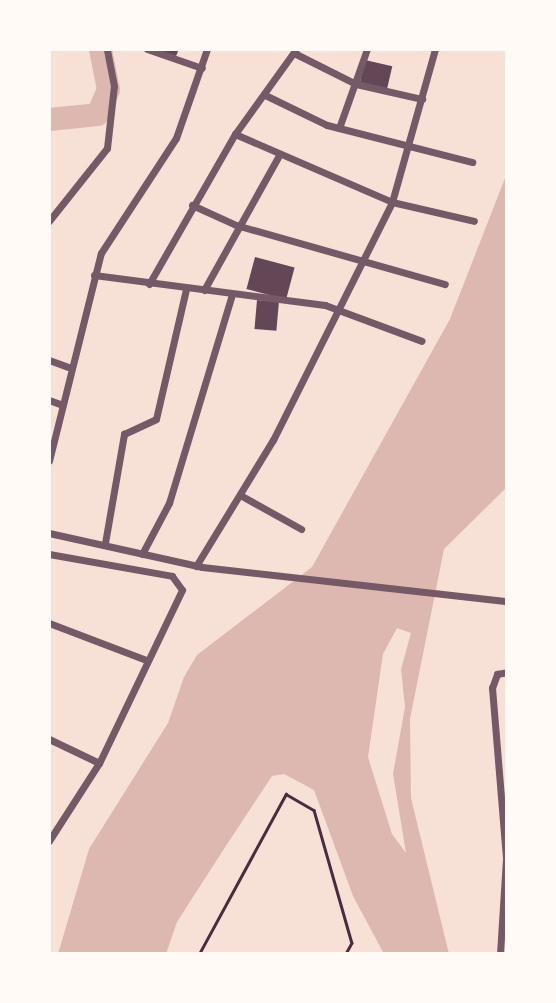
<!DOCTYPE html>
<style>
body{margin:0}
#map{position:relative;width:556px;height:1003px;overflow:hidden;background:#f7e1d7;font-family:"Fira Sans Condensed",sans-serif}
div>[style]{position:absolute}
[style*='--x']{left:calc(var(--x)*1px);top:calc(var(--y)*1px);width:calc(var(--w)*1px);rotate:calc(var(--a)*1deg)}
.water>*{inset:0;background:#dcb8b0}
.river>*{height:23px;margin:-11.5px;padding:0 11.5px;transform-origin:11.5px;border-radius:11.5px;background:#dcb8b0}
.building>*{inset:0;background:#644757;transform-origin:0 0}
.path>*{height:2.5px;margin:-1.25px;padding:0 1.25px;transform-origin:1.25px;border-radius:1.25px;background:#4a2c40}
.minor>*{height:7px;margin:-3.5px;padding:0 3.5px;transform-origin:3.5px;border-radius:3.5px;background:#755966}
span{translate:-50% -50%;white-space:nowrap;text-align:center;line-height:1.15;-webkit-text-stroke:6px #fffaf5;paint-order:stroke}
.frame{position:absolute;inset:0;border:51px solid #fffaf5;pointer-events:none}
</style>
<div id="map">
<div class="water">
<i style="clip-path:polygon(evenodd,507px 173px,507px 487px,444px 549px,410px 719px,411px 798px,449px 954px,384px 954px,353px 896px,314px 790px,284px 774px,272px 776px,220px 855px,177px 922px,166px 954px,58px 954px,89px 849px,168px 723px,184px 677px,197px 655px,312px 567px,450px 319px,507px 173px,397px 628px,411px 633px,401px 669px,405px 707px,393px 774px,406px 853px,392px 834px,368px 757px,383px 654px,397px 628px)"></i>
</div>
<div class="river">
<i style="--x:49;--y:119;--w:48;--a:-5.9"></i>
<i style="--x:97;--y:114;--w:27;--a:-66"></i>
<i style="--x:108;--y:89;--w:41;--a:-101.3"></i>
</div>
<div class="building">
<i style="clip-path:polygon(154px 49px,179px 49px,176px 56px)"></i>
<i style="left:365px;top:60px;width:28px;height:23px;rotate:13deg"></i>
<i style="left:255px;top:257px;width:41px;height:33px;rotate:15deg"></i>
<i style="left:257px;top:300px;width:22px;height:29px;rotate:5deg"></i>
</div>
<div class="path">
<i style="--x:199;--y:954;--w:182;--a:-61.5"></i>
<i style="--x:286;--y:794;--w:32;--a:30"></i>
<i style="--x:314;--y:810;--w:138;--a:74.1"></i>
<i style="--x:352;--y:943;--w:13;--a:119"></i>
</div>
<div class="minor">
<i style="--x:147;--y:49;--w:58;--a:19.1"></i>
<i style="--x:294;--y:53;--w:69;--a:26.6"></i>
<i style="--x:356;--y:84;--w:68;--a:12.8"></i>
<i style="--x:265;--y:95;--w:69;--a:25.8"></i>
<i style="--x:327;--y:125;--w:150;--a:14.3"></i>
<i style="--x:339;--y:128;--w:84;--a:-70.5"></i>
<i style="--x:235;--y:134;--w:171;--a:23.4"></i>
<i style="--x:392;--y:202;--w:84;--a:13"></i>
<i style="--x:192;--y:205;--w:48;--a:24.4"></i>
<i style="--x:236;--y:225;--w:217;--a:15.8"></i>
<i style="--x:49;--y:221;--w:93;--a:-51.5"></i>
<i style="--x:107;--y:148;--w:62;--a:-83.6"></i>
<i style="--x:114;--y:86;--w:38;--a:-101"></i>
<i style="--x:94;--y:275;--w:233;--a:7.4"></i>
<i style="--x:325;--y:305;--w:103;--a:20.4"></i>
<i style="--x:149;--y:284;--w:173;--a:-60.2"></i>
<i style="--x:235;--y:134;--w:105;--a:-54.3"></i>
<i style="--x:204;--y:290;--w:152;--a:-60.9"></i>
<i style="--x:49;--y:360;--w:20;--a:20"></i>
<i style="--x:49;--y:400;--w:12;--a:20"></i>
<i style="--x:49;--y:461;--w:214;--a:-76"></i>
<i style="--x:101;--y:253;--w:137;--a:-56.9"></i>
<i style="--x:176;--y:138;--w:94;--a:-70.8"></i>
<i style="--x:240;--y:495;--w:70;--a:29.1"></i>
<i style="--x:49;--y:533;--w:157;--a:12.5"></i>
<i style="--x:202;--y:567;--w:307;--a:6.4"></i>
<i style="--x:105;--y:543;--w:111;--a:-80.1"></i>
<i style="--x:124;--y:434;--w:35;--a:-25"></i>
<i style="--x:156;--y:419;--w:133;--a:-77"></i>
<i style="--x:49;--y:554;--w:125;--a:10.1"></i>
<i style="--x:172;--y:576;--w:17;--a:54"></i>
<i style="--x:182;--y:590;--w:192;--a:115.6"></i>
<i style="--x:99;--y:763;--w:93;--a:122.7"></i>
<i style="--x:142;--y:554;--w:58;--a:-62.1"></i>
<i style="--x:169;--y:503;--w:218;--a:-73.2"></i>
<i style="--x:196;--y:566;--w:148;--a:-58.6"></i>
<i style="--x:273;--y:440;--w:266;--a:-63.4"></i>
<i style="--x:392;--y:202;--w:159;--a:-74.3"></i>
<i style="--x:49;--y:623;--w:104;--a:20.9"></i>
<i style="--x:49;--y:739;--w:55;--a:25.6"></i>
<i style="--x:500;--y:954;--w:96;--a:-86.4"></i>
<i style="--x:506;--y:858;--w:171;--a:-94.7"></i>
<i style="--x:492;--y:688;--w:15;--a:-70"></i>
<i style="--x:497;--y:674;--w:10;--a:-11"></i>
</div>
<div class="frame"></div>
</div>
